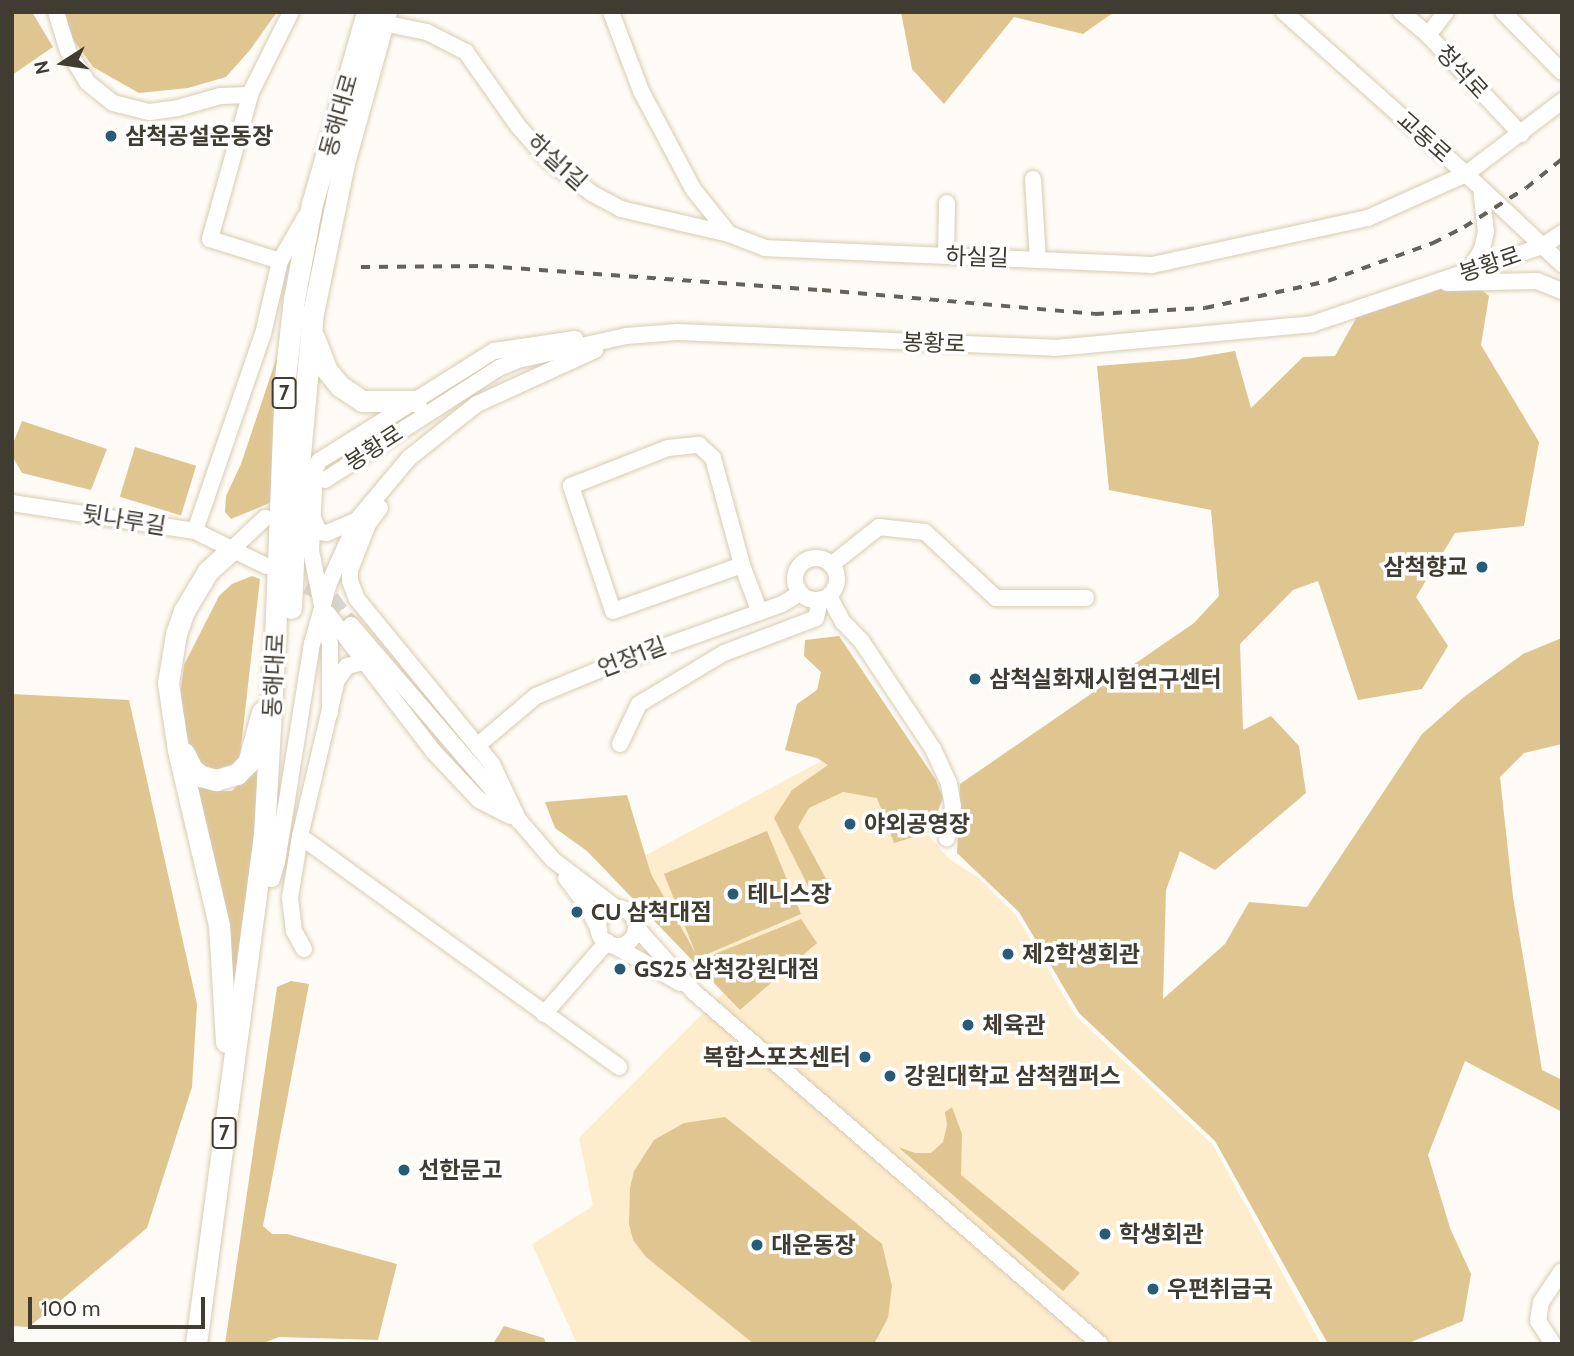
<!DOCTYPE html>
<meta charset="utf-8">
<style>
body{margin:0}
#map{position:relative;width:1574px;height:1356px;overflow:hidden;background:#fefbf6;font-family:Cabin,"Noto Sans KR",sans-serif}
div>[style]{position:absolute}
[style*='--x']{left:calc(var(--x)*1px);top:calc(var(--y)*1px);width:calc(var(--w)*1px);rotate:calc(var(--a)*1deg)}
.built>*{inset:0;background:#feedcd}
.green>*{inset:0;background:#dfc590;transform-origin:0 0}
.minor-tunnel>*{height:16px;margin-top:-8px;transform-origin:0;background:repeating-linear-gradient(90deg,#d8d5cf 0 16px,transparent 0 24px)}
.roads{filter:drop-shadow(0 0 2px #d7cbb2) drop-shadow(0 0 2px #d7cbb2)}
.minor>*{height:16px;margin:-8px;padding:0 8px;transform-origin:8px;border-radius:8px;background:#fff}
.minor>.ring{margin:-8px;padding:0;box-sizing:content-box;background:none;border:16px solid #fff;border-radius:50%}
.major>*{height:21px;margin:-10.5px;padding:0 10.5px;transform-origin:10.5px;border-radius:10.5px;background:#fff}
.rail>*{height:3.5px;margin-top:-1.75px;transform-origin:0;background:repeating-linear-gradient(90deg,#676259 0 9px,transparent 0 18px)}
.dots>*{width:19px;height:19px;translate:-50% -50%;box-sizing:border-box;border:4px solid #fff;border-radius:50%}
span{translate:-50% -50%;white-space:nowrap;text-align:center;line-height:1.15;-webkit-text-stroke:7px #fff;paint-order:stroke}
.shield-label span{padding:2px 5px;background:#fff;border:2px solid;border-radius:5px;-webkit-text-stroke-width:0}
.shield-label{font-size:21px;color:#413c32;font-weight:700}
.street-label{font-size:23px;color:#413c32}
.poi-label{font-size:23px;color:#413c32;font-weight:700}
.left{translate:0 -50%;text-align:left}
.right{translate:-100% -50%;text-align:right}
.frame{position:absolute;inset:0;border:14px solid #413c32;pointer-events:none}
.north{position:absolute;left:28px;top:28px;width:70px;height:70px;-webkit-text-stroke:5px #fff;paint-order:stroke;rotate:258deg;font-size:19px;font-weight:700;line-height:28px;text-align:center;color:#413c32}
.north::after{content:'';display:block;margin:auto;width:24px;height:32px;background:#413c32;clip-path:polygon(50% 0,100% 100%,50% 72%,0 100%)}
.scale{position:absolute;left:28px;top:1297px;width:177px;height:32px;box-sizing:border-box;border:4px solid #413c32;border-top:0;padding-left:9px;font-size:21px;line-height:24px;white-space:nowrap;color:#413c32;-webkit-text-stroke:5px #fff;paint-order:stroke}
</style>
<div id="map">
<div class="built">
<i style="clip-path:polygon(851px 745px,949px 859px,979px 878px,1016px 915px,1075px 1015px,1213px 1145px,1321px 1344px,577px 1344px,532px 1244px,593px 1206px,579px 1138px,728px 988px,609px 875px)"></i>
</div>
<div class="green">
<i style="clip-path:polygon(18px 12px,32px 12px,53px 47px,12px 75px,12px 14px)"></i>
<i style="clip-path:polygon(62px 12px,277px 12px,250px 50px,226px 77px,188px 88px,139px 93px,93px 67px,64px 27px)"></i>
<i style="clip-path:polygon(901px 12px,1114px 12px,1083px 34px,1014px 17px,944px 104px,912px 69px)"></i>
<i style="clip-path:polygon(1471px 281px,1489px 296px,1481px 345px,1539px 442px,1524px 526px,1455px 533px,1416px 597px,1448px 646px,1422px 689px,1358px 700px,1318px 581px,1293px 590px,1240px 644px,1243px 730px,1271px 716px,1299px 746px,1306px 793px,1215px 870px,1180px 851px,1166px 890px,1163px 999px,1225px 944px,1249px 902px,1307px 907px,1422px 734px,1464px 697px,1523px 654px,1562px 638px,1562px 744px,1524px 753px,1500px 777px,1513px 897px,1542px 1070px,1562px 1080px,1562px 1112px,1465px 1061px,1428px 1155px,1450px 1228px,1471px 1274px,1463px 1321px,1406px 1344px,1328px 1344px,1215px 1141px,1079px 1013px,1019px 912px,957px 853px,960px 784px,1194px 623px,1219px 596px,1211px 510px,1109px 490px,1097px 366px,1186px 359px,1235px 351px,1251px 408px,1303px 357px,1335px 356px,1364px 304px)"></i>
<i style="clip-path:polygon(282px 342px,272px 502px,231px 519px,225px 512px,226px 496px,241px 464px)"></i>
<i style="clip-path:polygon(22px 421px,107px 449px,91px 490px,22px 473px,12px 456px,12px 446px)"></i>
<i style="left:135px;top:447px;width:64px;height:52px;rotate:17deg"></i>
<i style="clip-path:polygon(252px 576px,260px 579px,240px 756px,223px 775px,195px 764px,179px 704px,184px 665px,219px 596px,232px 584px)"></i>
<i style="clip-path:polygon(839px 636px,936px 780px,943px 798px,930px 832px,894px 843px,877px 798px,843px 792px,809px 808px,798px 827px,830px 886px,812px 894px,774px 818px,792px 790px,828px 765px,817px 758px,785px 750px,797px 704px,817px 690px,821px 672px,804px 656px,805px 640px)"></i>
<i style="clip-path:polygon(12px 694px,129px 700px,197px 1004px,192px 1087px,147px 1228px,29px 1327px,12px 1326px)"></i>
<i style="clip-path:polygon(253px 769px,264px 778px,235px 1008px,192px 783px,213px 791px,232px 791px)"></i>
<i style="clip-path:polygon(627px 795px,651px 874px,696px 954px,664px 874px,767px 831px,801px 914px,698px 958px,700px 960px,801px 919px,817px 943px,740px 1010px,587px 851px,555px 828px,545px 802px)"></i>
<i style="clip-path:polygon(291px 981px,309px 984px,263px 1226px,272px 1234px,287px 1234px,397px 1264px,378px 1340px,279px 1337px,261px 1344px,225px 1344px,277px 987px)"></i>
<i style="clip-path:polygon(952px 1107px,962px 1134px,961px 1175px,1080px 1273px,1063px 1291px,898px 1147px,915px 1153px,931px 1153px,943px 1142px,947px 1125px,945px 1112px)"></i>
<i style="clip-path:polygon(725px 1117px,882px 1244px,892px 1286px,888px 1318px,874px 1344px,754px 1344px,646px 1257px,633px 1240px,629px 1224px,630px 1188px,634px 1171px,654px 1140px,684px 1123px)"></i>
<i style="clip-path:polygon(504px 1326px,544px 1338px,546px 1344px,493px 1344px)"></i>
</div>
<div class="minor-tunnel">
<i style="--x:285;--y:575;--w:51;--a:26.6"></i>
<i style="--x:331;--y:598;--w:34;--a:53"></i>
</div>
<div class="roads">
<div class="minor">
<i style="--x:56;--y:12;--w:41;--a:72.9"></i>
<i style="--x:68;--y:51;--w:36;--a:58"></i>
<i style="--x:87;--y:82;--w:33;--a:39"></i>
<i style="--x:113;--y:103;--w:38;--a:14"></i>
<i style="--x:150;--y:112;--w:28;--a:-8"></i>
<i style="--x:178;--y:108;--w:44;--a:-15.9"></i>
<i style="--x:220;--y:96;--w:30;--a:-2"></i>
<i style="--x:291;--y:12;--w:89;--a:116.6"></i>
<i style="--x:251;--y:92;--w:153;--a:105.6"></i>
<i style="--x:210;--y:239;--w:73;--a:17.4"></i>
<i style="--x:280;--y:261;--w:52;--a:-60"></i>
<i style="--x:611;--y:12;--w:85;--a:69.2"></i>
<i style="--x:641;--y:91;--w:111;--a:62"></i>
<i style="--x:693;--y:189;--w:58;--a:51.3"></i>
<i style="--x:729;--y:234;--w:39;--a:21"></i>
<i style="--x:765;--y:248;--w:387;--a:2.5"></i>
<i style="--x:1152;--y:265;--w:221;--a:-12.3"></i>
<i style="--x:1368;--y:218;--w:107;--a:-24.2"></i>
<i style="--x:1466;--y:174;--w:121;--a:-37.2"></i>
<i style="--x:1284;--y:12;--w:244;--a:41.7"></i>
<i style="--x:1466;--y:174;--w:132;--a:43.2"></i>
<i style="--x:1401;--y:12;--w:35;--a:40"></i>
<i style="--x:1428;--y:35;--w:136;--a:46.8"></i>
<i style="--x:1503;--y:12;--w:84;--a:45.5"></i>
<i style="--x:383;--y:23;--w:45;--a:11.6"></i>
<i style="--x:427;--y:32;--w:44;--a:27.1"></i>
<i style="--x:466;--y:52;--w:90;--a:54.9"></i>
<i style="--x:518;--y:126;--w:45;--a:48.6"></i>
<i style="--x:548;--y:160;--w:56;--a:37.1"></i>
<i style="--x:593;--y:194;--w:32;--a:28"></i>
<i style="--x:621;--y:209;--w:111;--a:13"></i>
<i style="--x:1428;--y:35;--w:29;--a:-52"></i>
<i style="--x:1033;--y:179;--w:81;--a:86.5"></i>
<i style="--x:946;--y:256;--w:53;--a:-88.9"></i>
<i style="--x:1469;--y:271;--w:26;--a:-59"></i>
<i style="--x:1482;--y:249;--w:17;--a:-77"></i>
<i style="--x:1486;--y:232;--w:44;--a:-96.5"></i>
<i style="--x:1447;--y:283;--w:90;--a:-1.3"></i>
<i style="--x:1537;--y:281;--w:27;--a:22"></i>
<i style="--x:325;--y:480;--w:207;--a:-32.8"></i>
<i style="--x:499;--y:368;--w:21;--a:-23"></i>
<i style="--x:518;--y:360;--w:111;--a:-12.5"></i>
<i style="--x:626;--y:336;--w:52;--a:-4.4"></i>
<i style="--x:678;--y:332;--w:377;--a:2.4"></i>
<i style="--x:1055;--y:348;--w:258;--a:-5.3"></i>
<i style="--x:1312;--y:324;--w:244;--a:-18.7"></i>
<i style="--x:1543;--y:246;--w:23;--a:-34"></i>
<i style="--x:12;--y:503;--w:185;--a:8.7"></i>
<i style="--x:195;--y:531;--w:79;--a:26.2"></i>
<i style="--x:380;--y:508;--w:20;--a:127"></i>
<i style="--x:368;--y:524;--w:49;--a:111.4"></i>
<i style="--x:350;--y:570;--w:11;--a:90"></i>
<i style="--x:350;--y:581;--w:19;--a:69"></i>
<i style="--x:357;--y:599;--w:213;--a:50.7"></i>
<i style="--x:492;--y:764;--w:63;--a:64.7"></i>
<i style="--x:313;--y:518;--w:15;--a:67"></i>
<i style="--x:319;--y:532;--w:8;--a:7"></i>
<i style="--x:327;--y:533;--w:33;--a:-23"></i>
<i style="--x:195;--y:531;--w:208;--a:-71"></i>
<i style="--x:263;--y:334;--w:75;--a:-76.9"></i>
<i style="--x:231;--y:550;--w:47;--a:-43.3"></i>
<i class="ring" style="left:795px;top:558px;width:26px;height:26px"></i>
<i style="--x:742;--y:565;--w:137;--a:160.4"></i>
<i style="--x:613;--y:611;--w:132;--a:-108.6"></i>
<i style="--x:571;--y:486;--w:104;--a:-21.4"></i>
<i style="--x:668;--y:448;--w:31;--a:-6"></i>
<i style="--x:699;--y:445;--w:19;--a:43"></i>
<i style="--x:713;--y:458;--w:111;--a:74.8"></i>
<i style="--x:742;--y:565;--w:48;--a:69.3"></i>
<i style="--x:831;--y:565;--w:61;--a:-38.4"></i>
<i style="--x:879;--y:527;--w:46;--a:6.2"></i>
<i style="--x:925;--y:532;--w:97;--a:42.9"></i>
<i style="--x:996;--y:598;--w:90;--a:0"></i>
<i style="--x:829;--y:596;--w:30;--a:62"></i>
<i style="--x:843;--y:622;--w:28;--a:46"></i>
<i style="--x:862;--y:642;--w:128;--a:56.4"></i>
<i style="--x:933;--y:749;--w:38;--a:65"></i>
<i style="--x:949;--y:784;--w:22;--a:80"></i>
<i style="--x:953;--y:806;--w:33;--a:101"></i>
<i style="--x:328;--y:614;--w:173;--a:52.5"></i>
<i style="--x:433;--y:751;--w:67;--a:46.8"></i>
<i style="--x:479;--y:800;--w:35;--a:27"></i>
<i style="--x:351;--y:625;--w:308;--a:49.3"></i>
<i style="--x:552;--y:859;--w:81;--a:37.4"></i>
<i style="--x:330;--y:713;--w:68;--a:-90"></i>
<i style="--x:330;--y:645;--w:96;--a:-101.4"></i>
<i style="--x:311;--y:551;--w:81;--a:-87.2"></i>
<i style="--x:315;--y:470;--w:10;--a:-66"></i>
<i style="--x:319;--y:461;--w:207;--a:-32.2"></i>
<i style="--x:494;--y:351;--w:82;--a:-8.4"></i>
<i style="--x:620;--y:744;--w:44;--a:-64.6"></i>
<i style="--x:639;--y:704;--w:99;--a:-31"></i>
<i style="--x:724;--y:653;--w:98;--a:-20.8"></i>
<i style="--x:816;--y:618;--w:18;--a:-77"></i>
<i style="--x:478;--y:745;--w:76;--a:-40.2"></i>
<i style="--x:536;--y:696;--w:65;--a:-22.6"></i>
<i style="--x:596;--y:671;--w:198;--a:-19.8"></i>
<i style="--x:782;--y:604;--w:21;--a:-31"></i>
<i style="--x:300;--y:836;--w:394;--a:35.9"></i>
<i style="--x:566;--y:878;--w:35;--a:53"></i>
<i style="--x:587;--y:906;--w:27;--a:63"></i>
<i style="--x:272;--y:879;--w:18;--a:-74"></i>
<i style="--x:277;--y:862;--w:221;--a:-80.9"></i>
<i style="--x:312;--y:644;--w:63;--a:-74.4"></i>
<i style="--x:329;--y:583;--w:70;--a:-65.6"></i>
<i style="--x:358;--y:519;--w:80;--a:-50.1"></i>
<i style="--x:409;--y:458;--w:87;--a:-38.5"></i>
<i style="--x:477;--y:404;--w:130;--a:-24.6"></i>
<i class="ring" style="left:598px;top:908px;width:22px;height:22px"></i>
<i style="--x:636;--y:927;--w:87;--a:48.3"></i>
<i style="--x:694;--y:992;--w:537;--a:40.93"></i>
<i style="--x:615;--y:946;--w:75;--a:29.6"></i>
<i style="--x:304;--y:949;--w:21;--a:-119"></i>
<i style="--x:294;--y:931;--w:33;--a:-97"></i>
<i style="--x:290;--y:898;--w:63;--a:-80.8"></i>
<i style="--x:300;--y:836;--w:160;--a:-76.7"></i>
<i style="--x:337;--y:680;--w:17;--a:-54"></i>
<i style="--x:347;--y:666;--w:18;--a:-13"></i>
<i style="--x:544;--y:1014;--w:96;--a:-48.8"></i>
<i style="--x:1553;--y:1344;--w:27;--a:-123"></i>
<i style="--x:1538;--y:1321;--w:19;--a:-81"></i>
<i style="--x:1541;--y:1302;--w:37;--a:-56"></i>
</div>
<div class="major">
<i style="--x:314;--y:337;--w:34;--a:69"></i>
<i style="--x:326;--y:369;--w:22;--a:51"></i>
<i style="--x:340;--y:386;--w:27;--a:34"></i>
<i style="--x:362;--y:401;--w:54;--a:0"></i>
<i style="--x:291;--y:608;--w:109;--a:-87.4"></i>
<i style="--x:296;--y:499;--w:187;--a:-84.8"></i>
<i style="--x:313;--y:313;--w:153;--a:-78.3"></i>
<i style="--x:344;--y:163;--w:157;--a:-74.5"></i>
<i style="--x:184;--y:753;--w:18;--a:63"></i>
<i style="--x:192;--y:769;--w:11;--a:38"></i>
<i style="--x:201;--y:776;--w:16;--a:15"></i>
<i style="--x:216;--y:780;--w:22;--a:-16"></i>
<i style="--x:237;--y:774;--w:16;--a:-45"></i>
<i style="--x:248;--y:763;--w:53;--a:-74.6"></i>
<i style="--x:226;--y:1042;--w:117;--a:-93.4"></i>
<i style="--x:219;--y:925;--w:180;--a:-103.2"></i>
<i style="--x:178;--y:750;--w:68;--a:-98.5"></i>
<i style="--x:168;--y:683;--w:50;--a:-80.7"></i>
<i style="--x:176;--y:634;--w:24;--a:-71"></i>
<i style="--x:184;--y:611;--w:47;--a:-59"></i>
<i style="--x:208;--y:571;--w:31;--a:-42"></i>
<i style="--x:196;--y:1344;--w:514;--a:-82.39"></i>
<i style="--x:264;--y:835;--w:195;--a:-86.8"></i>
<i style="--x:275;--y:640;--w:262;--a:-87.8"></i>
<i style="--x:285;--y:378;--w:80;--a:-83.5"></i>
<i style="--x:294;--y:299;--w:97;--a:-79.3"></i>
<i style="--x:312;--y:204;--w:200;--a:-74"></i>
</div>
</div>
<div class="rail">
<i style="--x:361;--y:267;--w:124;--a:-0.5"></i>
<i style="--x:485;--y:266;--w:338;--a:4.1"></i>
<i style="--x:822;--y:290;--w:274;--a:5"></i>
<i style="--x:1095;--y:314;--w:110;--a:-3.1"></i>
<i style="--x:1205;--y:308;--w:126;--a:-12.4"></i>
<i style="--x:1328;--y:281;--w:112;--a:-19.9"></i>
<i style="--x:1433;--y:243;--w:35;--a:-27"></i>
<i style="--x:1464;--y:227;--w:73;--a:-32.2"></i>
<i style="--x:1526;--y:188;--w:46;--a:-38.9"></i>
</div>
<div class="dots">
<i style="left:111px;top:136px;background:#275c78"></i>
<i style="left:1482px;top:567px;background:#275c78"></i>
<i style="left:975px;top:679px;background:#275c78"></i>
<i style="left:850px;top:824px;background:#275c78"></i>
<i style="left:733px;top:894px;background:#275c78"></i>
<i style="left:577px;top:912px;background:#275c78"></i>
<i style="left:1008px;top:954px;background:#275c78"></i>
<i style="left:620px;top:969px;background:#275c78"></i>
<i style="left:968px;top:1025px;background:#275c78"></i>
<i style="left:865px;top:1057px;background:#275c78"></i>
<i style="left:890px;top:1076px;background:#275c78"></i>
<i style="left:404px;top:1170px;background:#275c78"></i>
<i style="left:1105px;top:1234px;background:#275c78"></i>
<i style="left:757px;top:1245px;background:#275c78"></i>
<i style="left:1153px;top:1289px;background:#275c78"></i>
</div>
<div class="shield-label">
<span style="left:284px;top:393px">7</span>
<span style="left:224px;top:1133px">7</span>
</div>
<div class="street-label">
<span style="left:1462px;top:72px;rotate:47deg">청석로</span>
<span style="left:339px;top:115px;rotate:-74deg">동해대로</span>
<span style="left:1424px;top:137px;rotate:42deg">교동로</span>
<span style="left:557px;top:162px;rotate:42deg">하실1길</span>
<span style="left:977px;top:257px;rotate:2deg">하실길</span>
<span style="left:1490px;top:264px;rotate:-19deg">봉황로</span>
<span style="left:934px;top:343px;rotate:2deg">봉황로</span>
<span style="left:374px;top:448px;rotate:-33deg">봉황로</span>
<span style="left:124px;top:520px;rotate:9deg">뒷나루길</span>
<span style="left:632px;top:657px;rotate:-21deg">언장1길</span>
<span style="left:274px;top:675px;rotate:-87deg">동해대로</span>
</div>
<div class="poi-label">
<span class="left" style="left:125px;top:136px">삼척공설운동장</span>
<span class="right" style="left:1468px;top:567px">삼척향교</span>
<span class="left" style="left:989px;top:679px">삼척실화재시험연구센터</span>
<span class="left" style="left:864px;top:824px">야외공영장</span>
<span class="left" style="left:747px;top:894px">테니스장</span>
<span class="left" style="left:591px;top:912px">CU 삼척대점</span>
<span class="left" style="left:1022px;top:954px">제2학생회관</span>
<span class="left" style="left:634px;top:969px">GS25 삼척강원대점</span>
<span class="left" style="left:982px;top:1025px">체육관</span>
<span class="right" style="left:851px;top:1057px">복합스포츠센터</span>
<span class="left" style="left:904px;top:1076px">강원대학교 삼척캠퍼스</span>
<span class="left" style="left:418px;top:1170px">선한문고</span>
<span class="left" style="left:1119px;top:1234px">학생회관</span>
<span class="left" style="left:771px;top:1245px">대운동장</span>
<span class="left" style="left:1167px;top:1289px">우편취급국</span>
</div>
<div class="frame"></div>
<div class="north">N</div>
<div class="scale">100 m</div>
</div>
